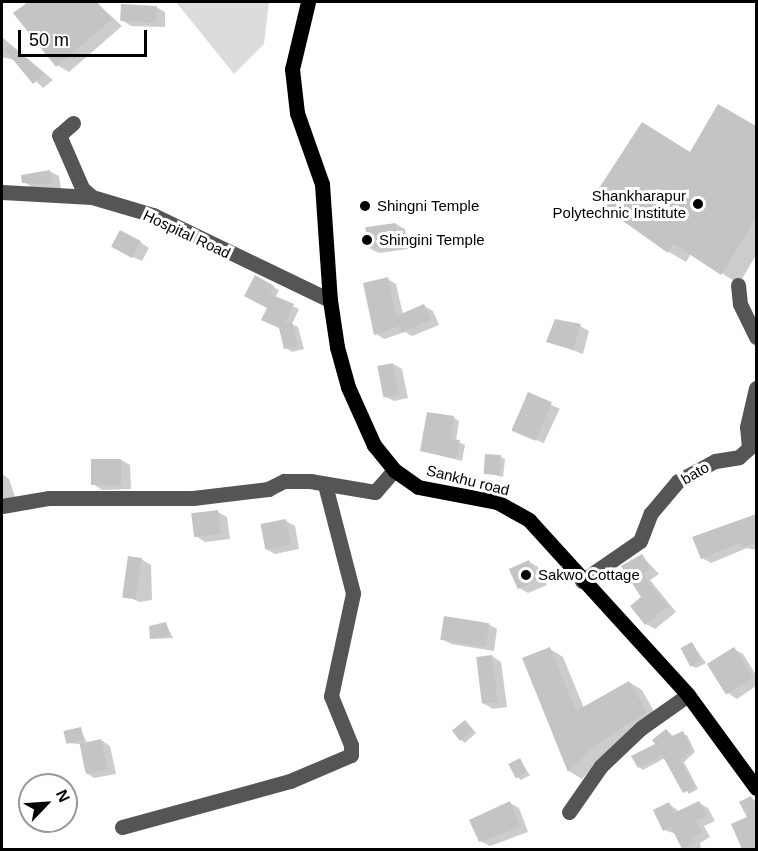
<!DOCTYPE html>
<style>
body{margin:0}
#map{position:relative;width:758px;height:851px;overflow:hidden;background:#fff;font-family:Arial,sans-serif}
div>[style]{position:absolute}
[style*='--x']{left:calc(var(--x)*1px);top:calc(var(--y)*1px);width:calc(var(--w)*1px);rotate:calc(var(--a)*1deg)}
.green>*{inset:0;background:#dcdcdc}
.shadow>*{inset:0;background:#0003;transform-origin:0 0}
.building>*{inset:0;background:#c4c4c4;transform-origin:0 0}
.minor>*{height:15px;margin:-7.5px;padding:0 7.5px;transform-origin:7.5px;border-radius:7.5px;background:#555}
.major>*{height:15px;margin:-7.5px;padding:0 7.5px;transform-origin:7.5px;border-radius:7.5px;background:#000}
.dots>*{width:16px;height:16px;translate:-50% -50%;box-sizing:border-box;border:3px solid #fff;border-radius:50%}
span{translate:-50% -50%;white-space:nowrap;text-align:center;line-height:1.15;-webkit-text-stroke:6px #fff;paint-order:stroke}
.poi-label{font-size:15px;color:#000}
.right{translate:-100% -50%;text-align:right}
.left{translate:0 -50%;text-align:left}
.street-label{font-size:15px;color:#000}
.frame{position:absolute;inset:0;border:3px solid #000;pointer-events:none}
.north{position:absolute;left:18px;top:773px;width:60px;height:60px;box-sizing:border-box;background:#fff;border:2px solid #999;border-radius:50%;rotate:65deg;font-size:16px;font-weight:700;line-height:24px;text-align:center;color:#000}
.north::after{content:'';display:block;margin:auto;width:21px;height:27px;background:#000;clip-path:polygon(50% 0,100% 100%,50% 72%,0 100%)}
.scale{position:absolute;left:18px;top:30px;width:129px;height:27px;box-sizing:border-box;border:3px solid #000;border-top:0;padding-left:8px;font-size:18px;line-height:21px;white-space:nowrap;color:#000;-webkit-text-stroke:4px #fff;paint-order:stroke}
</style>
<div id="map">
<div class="green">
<i style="clip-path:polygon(176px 2px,269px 2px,264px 44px,234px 74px)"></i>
</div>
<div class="shadow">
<i style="clip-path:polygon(30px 2px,87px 2px,90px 5px,96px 2px,122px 26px,69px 72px,57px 65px,15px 13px)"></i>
<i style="clip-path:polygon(156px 7px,165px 12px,165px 27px,131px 26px,122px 20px)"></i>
<i style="clip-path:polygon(2px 37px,53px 80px,43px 88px,15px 60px,2px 57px)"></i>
<i style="clip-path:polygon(719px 106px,756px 128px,756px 255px,739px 284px,691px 254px,686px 262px,669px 252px,691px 154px)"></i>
<i style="clip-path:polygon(49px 171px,59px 176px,61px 189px,33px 188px,24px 182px)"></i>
<i style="clip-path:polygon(396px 224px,405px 229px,408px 249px,379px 253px,369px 248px)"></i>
<i style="clip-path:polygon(140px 242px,149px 248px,142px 261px,122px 252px)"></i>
<i style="clip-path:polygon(255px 277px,279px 290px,275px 298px,299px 309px,292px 324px,298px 327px,304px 349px,292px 352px,286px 348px,280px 328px)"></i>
<i style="clip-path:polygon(388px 279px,396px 284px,403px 314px,424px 306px,433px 311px,439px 325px,412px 336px,405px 332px,384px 339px,376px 334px)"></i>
<i style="clip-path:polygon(580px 326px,589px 331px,583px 354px,548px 341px)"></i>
<i style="clip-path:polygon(393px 364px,402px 369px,408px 398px,394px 401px,384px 396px)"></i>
<i style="left:528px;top:394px;width:35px;height:38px;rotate:25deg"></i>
<i style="clip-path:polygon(453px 417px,459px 421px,456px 441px,465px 445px,462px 461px,422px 451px,423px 432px)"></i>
<i style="clip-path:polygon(501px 457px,505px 459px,503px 477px,486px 473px)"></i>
<i style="clip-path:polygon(121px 460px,130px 465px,131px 489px,102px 490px,93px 484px)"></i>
<i style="clip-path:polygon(2px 474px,9px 479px,15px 497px,2px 501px)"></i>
<i style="clip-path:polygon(218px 512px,227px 517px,230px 539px,205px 542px,196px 536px)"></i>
<i style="clip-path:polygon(756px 516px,756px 550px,747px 548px,711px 563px,702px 558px,694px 538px)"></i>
<i style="clip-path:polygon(286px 521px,295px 526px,299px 549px,275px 554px,266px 549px)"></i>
<i style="clip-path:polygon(642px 556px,659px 574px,650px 580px,676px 612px,655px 629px,646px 624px,643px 597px,623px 566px)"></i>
<i style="clip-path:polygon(141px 559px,151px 565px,152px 600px,139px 602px,130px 597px)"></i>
<i style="clip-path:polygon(529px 562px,538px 567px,547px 585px,528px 593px,519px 588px)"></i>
<i style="clip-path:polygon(166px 624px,173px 638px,151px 639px)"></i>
<i style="clip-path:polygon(488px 624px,497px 629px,494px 651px,451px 644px,442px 639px)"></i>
<i style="clip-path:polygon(692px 644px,706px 663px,696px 668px,692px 666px)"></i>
<i style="clip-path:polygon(550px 649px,563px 657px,584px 708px,629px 682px,642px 690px,659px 720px,604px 755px,582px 779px,569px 771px,524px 659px)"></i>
<i style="clip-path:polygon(734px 649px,743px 654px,756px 675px,756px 686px,737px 699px,728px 693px)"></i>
<i style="clip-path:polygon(492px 656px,501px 662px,507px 707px,493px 709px,483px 703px)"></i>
<i style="clip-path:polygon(465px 721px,476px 733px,465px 743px,461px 740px)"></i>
<i style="clip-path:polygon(80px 728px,87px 743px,101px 740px,110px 746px,116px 774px,94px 778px,85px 772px,80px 744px,67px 743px)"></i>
<i style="clip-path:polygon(667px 731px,674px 737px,687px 735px,695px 752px,684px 762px,698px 789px,689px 794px,665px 758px,643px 770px,639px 767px)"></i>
<i style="clip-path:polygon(519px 760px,530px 775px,521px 780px,517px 777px)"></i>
<i style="clip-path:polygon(751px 798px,756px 801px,756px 850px,745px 850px,733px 825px,749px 817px)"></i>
<i style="clip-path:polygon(510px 803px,519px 808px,528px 832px,490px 846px,480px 841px)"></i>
<i style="clip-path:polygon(699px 803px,708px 808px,715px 821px,704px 826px,710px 837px,700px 843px,701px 850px,685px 850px,676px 834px,664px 830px,669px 804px,680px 812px)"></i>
</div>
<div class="building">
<i style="clip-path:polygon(28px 2px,97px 2px,112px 19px,56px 67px,13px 13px)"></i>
<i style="left:121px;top:4px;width:36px;height:17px;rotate:3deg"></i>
<i style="clip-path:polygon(10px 45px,45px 74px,33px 84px,5px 50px)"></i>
<i style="clip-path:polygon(718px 104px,756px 126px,756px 217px,721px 275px,674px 244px,668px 253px,592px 199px,642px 122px,690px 152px)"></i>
<i style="clip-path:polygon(50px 170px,52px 184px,22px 183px,21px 175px)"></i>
<i style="left:396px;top:223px;width:21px;height:31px;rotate:82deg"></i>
<i style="left:120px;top:230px;width:24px;height:19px;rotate:28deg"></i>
<i style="clip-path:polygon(255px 275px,274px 286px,270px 294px,294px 304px,285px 324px,292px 322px,298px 346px,284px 349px,279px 328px,261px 320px,267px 308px,244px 296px)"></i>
<i style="clip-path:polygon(388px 277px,396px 316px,424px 304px,431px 320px,402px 332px,397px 321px,399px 326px,374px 335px,363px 283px)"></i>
<i style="clip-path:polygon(555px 319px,581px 324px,573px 350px,546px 342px)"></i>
<i style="left:393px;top:363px;width:32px;height:16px;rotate:79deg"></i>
<i style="left:528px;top:392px;width:26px;height:42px;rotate:23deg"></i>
<i style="clip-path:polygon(427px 412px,454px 416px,451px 439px,460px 440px,456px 459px,420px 451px)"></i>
<i style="left:485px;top:454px;width:16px;height:20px;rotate:4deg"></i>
<i style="left:91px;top:459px;width:30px;height:26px"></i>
<i style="left:218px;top:510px;width:24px;height:27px;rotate:83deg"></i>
<i style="clip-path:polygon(756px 514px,756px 543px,742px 547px,740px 543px,701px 559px,692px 537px)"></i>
<i style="left:286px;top:519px;width:26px;height:26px;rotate:79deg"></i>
<i style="clip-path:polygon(642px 554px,651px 569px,642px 574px,668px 606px,645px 625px,630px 606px,641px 597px,621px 566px)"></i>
<i style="left:128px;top:556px;width:14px;height:42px;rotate:8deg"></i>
<i style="left:529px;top:560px;width:22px;height:22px;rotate:66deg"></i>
<i style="left:444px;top:616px;width:46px;height:24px;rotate:9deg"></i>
<i style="clip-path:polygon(166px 622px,170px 636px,150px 639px,149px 626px)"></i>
<i style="left:692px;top:642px;width:21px;height:13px;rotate:62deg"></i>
<i style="clip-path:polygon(550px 647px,576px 711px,629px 681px,647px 712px,591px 748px,568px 772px,522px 658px)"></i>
<i style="left:734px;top:647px;width:36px;height:32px;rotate:58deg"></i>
<i style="left:492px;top:655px;width:47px;height:16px;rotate:83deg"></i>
<i style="left:465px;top:720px;width:13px;height:17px;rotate:51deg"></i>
<i style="left:81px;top:727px;width:13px;height:18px;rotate:77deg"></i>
<i style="clip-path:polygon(666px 729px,672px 736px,683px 731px,692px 750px,680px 760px,695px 787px,683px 793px,662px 755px,638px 768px,631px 756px,655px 744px,652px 740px)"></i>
<i style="left:101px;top:739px;width:31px;height:22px;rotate:77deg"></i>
<i style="left:520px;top:758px;width:16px;height:13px;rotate:63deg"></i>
<i style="clip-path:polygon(751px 796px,756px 807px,756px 849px,742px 849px,731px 824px,747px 817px,739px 802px)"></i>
<i style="clip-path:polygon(510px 801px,520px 827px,479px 842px,469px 820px)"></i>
<i style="clip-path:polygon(699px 801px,707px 816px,696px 821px,702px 832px,692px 837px,695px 843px,682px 849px,671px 827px,663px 831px,653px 810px,669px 802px,674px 813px)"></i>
</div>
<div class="minor">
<i style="--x:73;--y:123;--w:18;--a:139"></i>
<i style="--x:59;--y:135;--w:58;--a:66.5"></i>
<i style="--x:82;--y:188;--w:13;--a:42"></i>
<i style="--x:2;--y:192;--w:90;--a:3.2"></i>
<i style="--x:92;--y:197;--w:64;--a:16.4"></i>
<i style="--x:153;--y:215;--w:196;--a:25.7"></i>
<i style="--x:738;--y:285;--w:19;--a:84"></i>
<i style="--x:740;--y:304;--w:37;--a:64"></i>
<i style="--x:2;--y:506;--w:48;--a:-9.7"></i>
<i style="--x:49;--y:498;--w:144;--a:0"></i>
<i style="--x:193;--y:498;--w:76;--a:-6.8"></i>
<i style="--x:268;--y:489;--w:18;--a:-27"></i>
<i style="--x:284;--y:481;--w:26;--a:0"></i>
<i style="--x:310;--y:481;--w:66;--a:9.6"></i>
<i style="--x:375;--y:492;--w:29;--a:-49"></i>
<i style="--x:582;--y:581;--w:70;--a:-34.6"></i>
<i style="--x:640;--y:541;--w:30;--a:-69"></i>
<i style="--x:651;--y:513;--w:42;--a:-49.8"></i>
<i style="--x:678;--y:481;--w:42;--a:-28.4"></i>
<i style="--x:715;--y:461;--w:24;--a:-9"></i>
<i style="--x:739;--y:457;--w:13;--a:-42"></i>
<i style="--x:749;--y:448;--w:21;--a:-95"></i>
<i style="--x:747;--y:427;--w:40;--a:-77"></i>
<i style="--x:569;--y:812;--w:56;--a:-55.2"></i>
<i style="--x:601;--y:766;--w:55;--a:-43.5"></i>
<i style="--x:641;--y:728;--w:57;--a:-35.1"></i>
<i style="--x:122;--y:827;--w:174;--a:-15.3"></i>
<i style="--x:290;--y:781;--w:66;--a:-23.1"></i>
<i style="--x:351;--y:755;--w:10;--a:-90"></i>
<i style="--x:351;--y:745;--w:53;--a:-112.2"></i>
<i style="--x:331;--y:696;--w:105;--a:-77.9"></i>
<i style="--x:353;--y:593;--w:112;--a:-104.5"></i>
</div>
<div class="major">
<i style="--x:308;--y:2;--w:69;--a:103.4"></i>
<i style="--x:292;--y:69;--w:44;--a:83.5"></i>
<i style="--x:297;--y:113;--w:75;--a:70.6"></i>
<i style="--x:322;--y:184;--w:116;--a:86.1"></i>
<i style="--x:330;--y:300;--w:48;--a:81.5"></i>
<i style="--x:337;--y:347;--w:41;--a:74.6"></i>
<i style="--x:348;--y:387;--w:64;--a:65.9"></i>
<i style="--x:374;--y:445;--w:32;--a:51"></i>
<i style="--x:394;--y:470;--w:29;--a:35"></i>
<i style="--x:418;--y:487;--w:80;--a:10.8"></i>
<i style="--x:497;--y:502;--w:37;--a:29"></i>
<i style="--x:529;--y:520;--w:236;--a:47.7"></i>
<i style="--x:688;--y:695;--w:115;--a:53.8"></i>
</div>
<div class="dots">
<i style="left:698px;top:204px;background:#000"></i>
<i style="left:365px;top:206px;background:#000"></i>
<i style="left:367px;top:240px;background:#000"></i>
<i style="left:526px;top:575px;background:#000"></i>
</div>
<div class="poi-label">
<span class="right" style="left:686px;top:204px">Shankharapur<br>Polytechnic Institute</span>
<span class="left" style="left:377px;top:206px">Shingni Temple</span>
<span class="left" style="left:379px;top:240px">Shingini Temple</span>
<span class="left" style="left:538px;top:575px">Sakwo Cottage</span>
</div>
<div class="street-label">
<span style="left:187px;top:234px;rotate:25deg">Hospital Road</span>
<span style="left:695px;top:473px;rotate:-30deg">bato</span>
<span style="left:468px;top:480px;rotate:14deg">Sankhu road</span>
</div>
<div class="frame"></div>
<div class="north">N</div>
<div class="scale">50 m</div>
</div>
